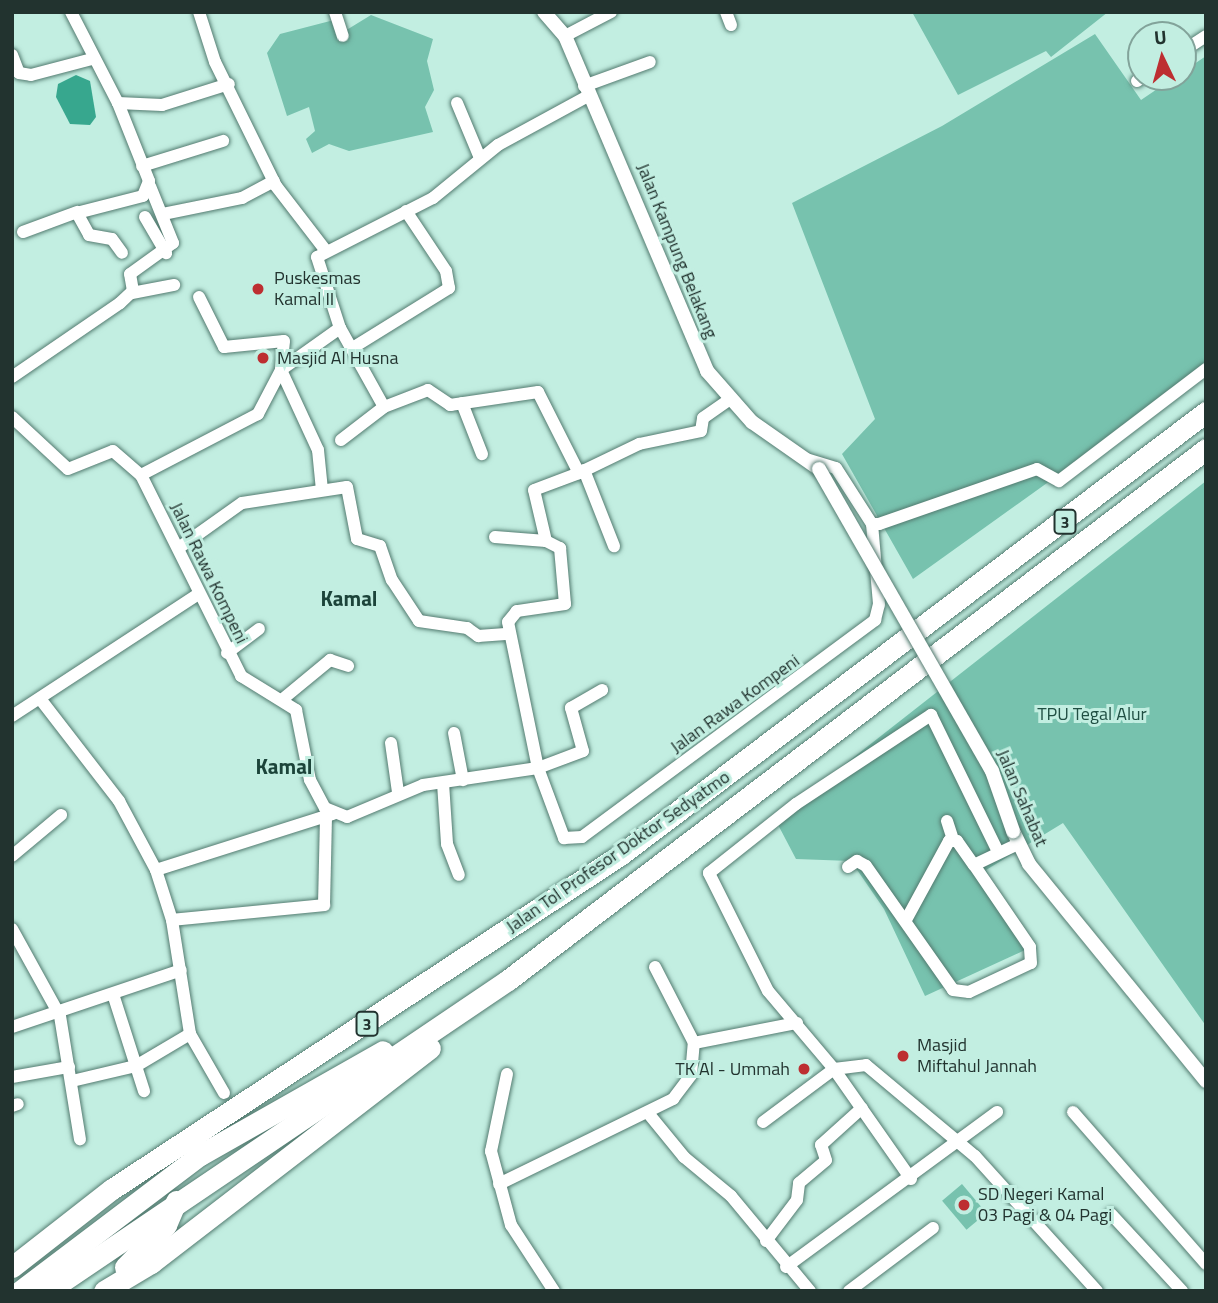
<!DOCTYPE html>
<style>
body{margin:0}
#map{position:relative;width:1218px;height:1303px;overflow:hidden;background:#c2eee1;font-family:"Titillium Web",sans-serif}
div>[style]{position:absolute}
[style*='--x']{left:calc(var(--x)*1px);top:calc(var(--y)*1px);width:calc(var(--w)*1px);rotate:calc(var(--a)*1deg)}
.green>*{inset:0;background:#77c2ae;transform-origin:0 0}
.water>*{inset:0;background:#37a78e}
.roads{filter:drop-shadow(0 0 2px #537b70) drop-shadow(0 0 2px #537b70)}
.minor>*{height:12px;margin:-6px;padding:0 6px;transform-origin:6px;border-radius:6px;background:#fff}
.tertiary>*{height:14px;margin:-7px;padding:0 7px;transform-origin:7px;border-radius:7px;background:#fff}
.motorway>*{height:21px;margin:-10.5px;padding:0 10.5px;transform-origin:10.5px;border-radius:10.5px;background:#fff}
.bridges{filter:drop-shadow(0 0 2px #537b70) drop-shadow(0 0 2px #537b70)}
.tertiary-bridge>*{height:14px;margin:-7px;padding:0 7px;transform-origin:7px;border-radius:7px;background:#fff}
.dots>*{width:19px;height:19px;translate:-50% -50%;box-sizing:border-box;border:4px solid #c2eee1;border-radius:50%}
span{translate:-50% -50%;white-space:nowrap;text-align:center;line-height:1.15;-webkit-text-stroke:6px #c2eee1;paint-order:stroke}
.shield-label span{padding:2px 5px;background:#c2eee1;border:2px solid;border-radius:5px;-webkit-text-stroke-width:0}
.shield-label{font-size:16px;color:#22332f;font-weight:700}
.street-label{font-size:18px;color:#22332f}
.poi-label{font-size:18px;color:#22332f}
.left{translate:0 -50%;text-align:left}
.right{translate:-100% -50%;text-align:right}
.park-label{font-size:18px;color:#204f43}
.quarter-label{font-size:21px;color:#1c443a;font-weight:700}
.frame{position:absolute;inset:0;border:14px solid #22332f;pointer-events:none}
.north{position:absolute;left:1127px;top:21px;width:70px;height:70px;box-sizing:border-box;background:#c2eee1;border:2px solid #82a39a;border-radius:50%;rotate:355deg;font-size:19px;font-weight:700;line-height:28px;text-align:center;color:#22332f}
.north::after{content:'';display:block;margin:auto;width:24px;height:32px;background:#bd2e31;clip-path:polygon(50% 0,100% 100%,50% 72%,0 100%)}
</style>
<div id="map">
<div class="green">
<i style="clip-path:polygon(912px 12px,1108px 12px,1051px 57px,1046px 51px,958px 95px)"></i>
<i style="clip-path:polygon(371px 15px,433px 39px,427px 61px,434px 90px,425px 107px,433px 132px,349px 151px,329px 144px,312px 153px,306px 139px,315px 131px,309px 107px,287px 116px,267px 53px,280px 34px,334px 20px,340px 34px)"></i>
<i style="clip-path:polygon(1095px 34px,1141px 100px,1206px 56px,1206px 369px,913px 579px,842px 454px,875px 419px,792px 203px,942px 126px)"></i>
<i style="clip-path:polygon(1206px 481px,1206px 1026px,1063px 823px,986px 870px,1025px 950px,925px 996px,884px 909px,851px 861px,796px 859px,775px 819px)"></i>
<i style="left:962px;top:1184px;width:38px;height:26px;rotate:50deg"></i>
</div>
<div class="water">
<i style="clip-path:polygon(76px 75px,90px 81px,96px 117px,90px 125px,70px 124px,56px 97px,58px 84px)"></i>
</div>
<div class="roads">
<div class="minor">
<i style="--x:71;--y:12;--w:102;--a:62.7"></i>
<i style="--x:118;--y:103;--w:84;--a:68.3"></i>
<i style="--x:149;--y:181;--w:16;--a:112"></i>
<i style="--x:143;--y:196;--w:68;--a:165.6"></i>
<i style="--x:77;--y:213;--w:25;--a:61"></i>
<i style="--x:89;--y:235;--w:23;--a:10"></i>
<i style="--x:112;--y:239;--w:17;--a:54"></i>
<i style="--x:199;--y:12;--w:52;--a:72.3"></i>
<i style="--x:215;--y:62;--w:138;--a:63.8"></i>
<i style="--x:276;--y:186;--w:82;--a:52.4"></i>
<i style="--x:335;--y:12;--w:25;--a:72"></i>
<i style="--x:726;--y:12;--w:14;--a:69"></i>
<i style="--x:565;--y:36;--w:52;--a:-27.6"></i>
<i style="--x:1183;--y:51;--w:27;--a:-33"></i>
<i style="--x:12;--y:55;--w:19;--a:69"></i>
<i style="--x:19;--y:73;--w:12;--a:9"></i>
<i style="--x:31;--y:75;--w:63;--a:-14.7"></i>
<i style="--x:1137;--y:81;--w:7;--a:-34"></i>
<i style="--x:584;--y:86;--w:70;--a:-20"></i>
<i style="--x:588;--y:96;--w:102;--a:151.4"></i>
<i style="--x:498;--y:145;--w:84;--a:140.8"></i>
<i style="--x:433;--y:198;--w:130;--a:153"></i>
<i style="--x:317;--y:257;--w:75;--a:72.1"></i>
<i style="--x:340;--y:328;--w:72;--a:144.6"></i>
<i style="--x:281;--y:370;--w:50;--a:117.6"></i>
<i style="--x:258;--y:414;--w:132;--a:152.5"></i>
<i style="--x:141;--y:475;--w:225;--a:63.5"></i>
<i style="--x:241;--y:676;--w:65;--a:31.7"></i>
<i style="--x:296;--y:710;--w:71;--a:78.7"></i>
<i style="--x:310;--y:780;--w:32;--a:62"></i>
<i style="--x:325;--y:808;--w:24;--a:22"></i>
<i style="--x:347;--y:817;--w:82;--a:-22.8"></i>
<i style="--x:423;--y:785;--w:116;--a:-8.4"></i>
<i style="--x:538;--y:768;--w:75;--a:69.6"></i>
<i style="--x:564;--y:838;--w:18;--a:-3"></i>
<i style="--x:582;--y:837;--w:365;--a:-36.5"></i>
<i style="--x:875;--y:620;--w:16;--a:-76"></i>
<i style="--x:879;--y:604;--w:80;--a:-95"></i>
<i style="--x:118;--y:103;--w:44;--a:2.6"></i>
<i style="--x:162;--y:105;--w:70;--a:-17.4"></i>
<i style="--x:457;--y:103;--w:60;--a:67.3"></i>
<i style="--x:142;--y:166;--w:85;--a:-17.2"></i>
<i style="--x:163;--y:214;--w:81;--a:-11.4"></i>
<i style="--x:242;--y:198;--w:36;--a:-28"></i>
<i style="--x:145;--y:217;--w:42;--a:59.7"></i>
<i style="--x:23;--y:232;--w:58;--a:-20.3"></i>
<i style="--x:132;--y:293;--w:43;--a:-10.8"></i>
<i style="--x:199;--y:297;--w:56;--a:63.4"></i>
<i style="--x:224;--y:347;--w:60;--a:-5.7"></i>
<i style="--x:284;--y:341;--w:29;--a:96"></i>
<i style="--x:281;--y:370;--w:88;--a:65.2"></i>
<i style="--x:318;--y:450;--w:40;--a:84.3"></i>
<i style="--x:340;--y:328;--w:90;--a:60.9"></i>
<i style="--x:384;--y:407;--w:47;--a:-21.1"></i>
<i style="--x:428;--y:390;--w:27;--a:34"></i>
<i style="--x:450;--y:405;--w:89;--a:-8.4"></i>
<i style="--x:538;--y:392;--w:91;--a:63.2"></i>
<i style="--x:579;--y:473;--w:67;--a:-25.8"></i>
<i style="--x:639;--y:444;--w:63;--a:-11.8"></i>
<i style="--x:701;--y:431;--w:13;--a:-81"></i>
<i style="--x:703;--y:418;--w:33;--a:-35"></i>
<i style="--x:354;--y:347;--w:112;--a:-31.8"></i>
<i style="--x:449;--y:288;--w:17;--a:-100"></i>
<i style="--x:446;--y:271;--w:72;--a:-123.7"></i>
<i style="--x:12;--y:377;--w:131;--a:-34.4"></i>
<i style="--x:120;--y:303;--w:18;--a:-43"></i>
<i style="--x:133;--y:291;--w:17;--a:-100"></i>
<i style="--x:130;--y:274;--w:53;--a:-35.8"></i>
<i style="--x:173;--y:243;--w:61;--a:-112"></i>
<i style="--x:462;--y:403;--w:55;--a:68.6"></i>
<i style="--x:12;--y:417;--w:76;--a:42.9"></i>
<i style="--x:68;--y:469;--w:48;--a:-21.8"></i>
<i style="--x:113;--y:451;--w:37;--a:41"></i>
<i style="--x:341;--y:440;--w:54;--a:-37.5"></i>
<i style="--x:806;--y:459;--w:31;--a:17"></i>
<i style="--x:836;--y:468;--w:67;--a:57.3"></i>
<i style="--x:872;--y:524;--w:7;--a:0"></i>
<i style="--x:879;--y:524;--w:167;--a:-19.2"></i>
<i style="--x:1037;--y:469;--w:25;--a:29"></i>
<i style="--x:1059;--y:481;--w:185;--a:-37.3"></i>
<i style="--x:584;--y:470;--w:82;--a:68.5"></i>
<i style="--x:495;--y:537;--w:51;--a:4.5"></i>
<i style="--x:546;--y:541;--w:52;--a:-103.2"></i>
<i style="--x:534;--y:490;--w:48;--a:-20.7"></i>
<i style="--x:546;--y:541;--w:16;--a:27"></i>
<i style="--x:560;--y:548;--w:56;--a:84.9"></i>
<i style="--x:565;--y:604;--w:49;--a:171.7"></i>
<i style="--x:517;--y:611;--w:14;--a:129"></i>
<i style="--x:508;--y:622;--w:149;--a:78.4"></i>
<i style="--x:538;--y:768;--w:48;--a:-20.7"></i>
<i style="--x:583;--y:751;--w:45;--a:-105.6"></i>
<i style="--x:571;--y:708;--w:36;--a:-30"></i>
<i style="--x:180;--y:547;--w:76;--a:-35.4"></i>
<i style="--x:242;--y:503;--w:106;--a:-8.7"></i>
<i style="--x:347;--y:487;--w:53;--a:79.1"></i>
<i style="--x:357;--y:539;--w:24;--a:17"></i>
<i style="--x:380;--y:546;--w:36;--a:71"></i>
<i style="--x:392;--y:580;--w:49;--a:56.6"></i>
<i style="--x:419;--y:621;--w:49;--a:8.3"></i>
<i style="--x:467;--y:628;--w:14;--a:36"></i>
<i style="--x:478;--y:636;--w:31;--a:-4"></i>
<i style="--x:227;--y:653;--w:40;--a:-37"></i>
<i style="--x:284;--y:698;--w:60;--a:-39.6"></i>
<i style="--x:330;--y:660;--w:19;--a:18"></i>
<i style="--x:41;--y:700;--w:128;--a:52.3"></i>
<i style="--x:119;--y:801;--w:78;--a:61.8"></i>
<i style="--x:156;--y:870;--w:186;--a:-17.6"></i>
<i style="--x:12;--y:716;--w:221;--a:-33.2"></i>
<i style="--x:454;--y:733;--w:48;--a:79.2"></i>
<i style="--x:391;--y:743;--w:49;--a:81.9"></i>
<i style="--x:443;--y:783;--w:61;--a:86.2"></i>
<i style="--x:447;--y:844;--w:33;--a:69"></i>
<i style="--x:947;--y:821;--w:20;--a:72"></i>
<i style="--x:12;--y:856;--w:64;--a:-39.9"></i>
<i style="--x:848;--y:867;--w:11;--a:-34"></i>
<i style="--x:857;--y:861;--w:10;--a:29"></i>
<i style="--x:866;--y:866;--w:151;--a:54.9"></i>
<i style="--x:953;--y:990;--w:16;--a:7"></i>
<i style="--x:969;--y:992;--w:68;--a:-25.1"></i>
<i style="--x:1031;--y:963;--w:16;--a:-94"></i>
<i style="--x:1030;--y:947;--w:99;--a:-124.3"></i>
<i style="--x:974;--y:865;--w:49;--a:-25.5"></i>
<i style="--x:156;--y:870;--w:52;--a:72.3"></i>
<i style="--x:172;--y:920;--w:115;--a:81"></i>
<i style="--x:190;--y:1034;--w:68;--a:60"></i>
<i style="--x:172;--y:920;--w:153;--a:-5.6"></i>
<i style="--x:324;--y:905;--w:89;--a:-88.7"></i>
<i style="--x:906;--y:920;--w:90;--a:-61.4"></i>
<i style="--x:949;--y:841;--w:8;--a:0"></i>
<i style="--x:957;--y:841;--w:29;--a:55"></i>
<i style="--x:12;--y:929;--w:99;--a:61.1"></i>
<i style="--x:60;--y:1016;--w:125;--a:80.8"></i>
<i style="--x:655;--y:967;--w:85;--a:62.8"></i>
<i style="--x:113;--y:994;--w:102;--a:72.3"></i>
<i style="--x:12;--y:1027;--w:178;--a:-18.6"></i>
<i style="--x:507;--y:1074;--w:79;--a:101.7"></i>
<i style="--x:491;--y:1151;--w:77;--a:74.9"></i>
<i style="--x:511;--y:1225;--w:79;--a:56.9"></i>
<i style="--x:12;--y:1077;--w:58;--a:-10"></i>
<i style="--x:72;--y:1081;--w:66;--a:-13.2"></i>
<i style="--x:136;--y:1066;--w:63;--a:-30.7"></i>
<i style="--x:12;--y:1106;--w:6;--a:-18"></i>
<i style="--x:1073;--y:1112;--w:202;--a:48.8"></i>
<i style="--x:648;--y:1113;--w:57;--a:50.7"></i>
<i style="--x:684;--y:1157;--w:61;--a:39.7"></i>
<i style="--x:731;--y:1196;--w:124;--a:50.3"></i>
<i style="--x:763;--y:1122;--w:89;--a:-36.7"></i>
<i style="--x:834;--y:1069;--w:32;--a:-7"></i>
<i style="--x:866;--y:1065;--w:142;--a:39.9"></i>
<i style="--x:975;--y:1156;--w:182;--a:47.9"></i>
<i style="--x:911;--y:1179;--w:134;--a:-125"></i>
<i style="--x:834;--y:1069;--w:102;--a:-130.2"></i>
<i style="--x:768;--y:991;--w:132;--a:-116.6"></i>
<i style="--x:709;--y:873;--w:111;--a:-38.4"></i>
<i style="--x:796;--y:804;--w:162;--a:-33.4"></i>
<i style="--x:931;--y:715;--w:153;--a:63.9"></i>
<i style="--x:499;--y:1184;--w:194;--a:-26"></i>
<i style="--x:673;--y:1099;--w:30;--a:-53"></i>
<i style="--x:691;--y:1075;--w:32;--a:-85"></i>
<i style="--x:694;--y:1043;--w:105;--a:-11"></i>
<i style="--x:1111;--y:1214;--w:105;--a:47.3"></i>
<i style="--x:766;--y:1241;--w:51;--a:-52.9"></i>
<i style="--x:797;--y:1200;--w:17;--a:-83"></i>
<i style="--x:799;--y:1183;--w:35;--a:-40"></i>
<i style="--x:826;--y:1160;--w:16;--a:-108"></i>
<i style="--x:821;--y:1145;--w:55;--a:-42.1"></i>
<i style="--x:786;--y:1267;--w:262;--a:-36.3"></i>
<i style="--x:849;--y:1291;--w:105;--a:-36.9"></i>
</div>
<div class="tertiary">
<i style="--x:544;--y:12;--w:32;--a:49"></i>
<i style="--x:565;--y:36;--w:364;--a:67"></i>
<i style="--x:707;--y:371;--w:68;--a:48.6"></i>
<i style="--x:752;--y:422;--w:82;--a:35"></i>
<i style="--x:1013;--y:831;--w:37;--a:64"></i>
<i style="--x:1029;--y:864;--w:280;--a:50.8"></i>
</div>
<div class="motorway">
<i style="--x:12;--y:1267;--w:127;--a:-38"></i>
<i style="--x:112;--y:1189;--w:608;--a:-33.32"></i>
<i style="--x:620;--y:855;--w:735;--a:-37.09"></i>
<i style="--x:125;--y:1267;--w:59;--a:-45.7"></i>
<i style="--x:166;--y:1225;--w:26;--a:-67"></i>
<i style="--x:20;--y:1291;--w:226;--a:-37.1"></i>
<i style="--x:200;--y:1155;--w:210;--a:-29.6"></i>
<i style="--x:48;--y:1291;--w:555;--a:-34.06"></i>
<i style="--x:508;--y:980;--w:877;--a:-37.26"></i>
<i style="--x:104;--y:1291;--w:55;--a:-30.8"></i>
<i style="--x:151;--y:1263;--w:352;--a:-37.6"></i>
</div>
</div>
<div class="bridges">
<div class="tertiary-bridge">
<i style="--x:819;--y:469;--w:348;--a:60.2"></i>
<i style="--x:992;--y:771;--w:64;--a:70.7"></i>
</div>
</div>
<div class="dots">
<i style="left:258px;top:289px;background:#bd2e31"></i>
<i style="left:263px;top:358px;background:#bd2e31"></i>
<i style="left:903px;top:1056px;background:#bd2e31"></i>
<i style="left:804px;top:1069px;background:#bd2e31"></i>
<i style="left:964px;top:1205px;background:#bd2e31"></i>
</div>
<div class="shield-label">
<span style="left:1065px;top:522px">3</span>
<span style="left:367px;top:1024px">3</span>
</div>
<div class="street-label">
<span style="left:677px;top:251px;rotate:68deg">Jalan Kampung Belakang</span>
<span style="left:209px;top:573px;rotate:64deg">Jalan Rawa Kompeni</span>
<span style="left:735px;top:704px;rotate:-36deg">Jalan Rawa Kompeni</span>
<span style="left:1022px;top:798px;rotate:67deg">Jalan Sahabat</span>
<span style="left:618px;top:852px;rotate:-35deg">Jalan Tol Profesor Doktor Sedyatmo</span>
</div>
<div class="poi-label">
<span class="left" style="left:274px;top:289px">Puskesmas<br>Kamal II</span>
<span class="left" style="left:277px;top:358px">Masjid Al Husna</span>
<span class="left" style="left:917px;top:1056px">Masjid<br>Miftahul Jannah</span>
<span class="right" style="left:790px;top:1069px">TK Al - Ummah</span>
<span class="left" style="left:978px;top:1205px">SD Negeri Kamal<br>03 Pagi &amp; 04 Pagi</span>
</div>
<div class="park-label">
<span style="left:1092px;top:714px">TPU Tegal Alur</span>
</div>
<div class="quarter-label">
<span style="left:349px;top:598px">Kamal</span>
<span style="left:284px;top:766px">Kamal</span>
</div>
<div class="frame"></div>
<div class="north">U</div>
</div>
